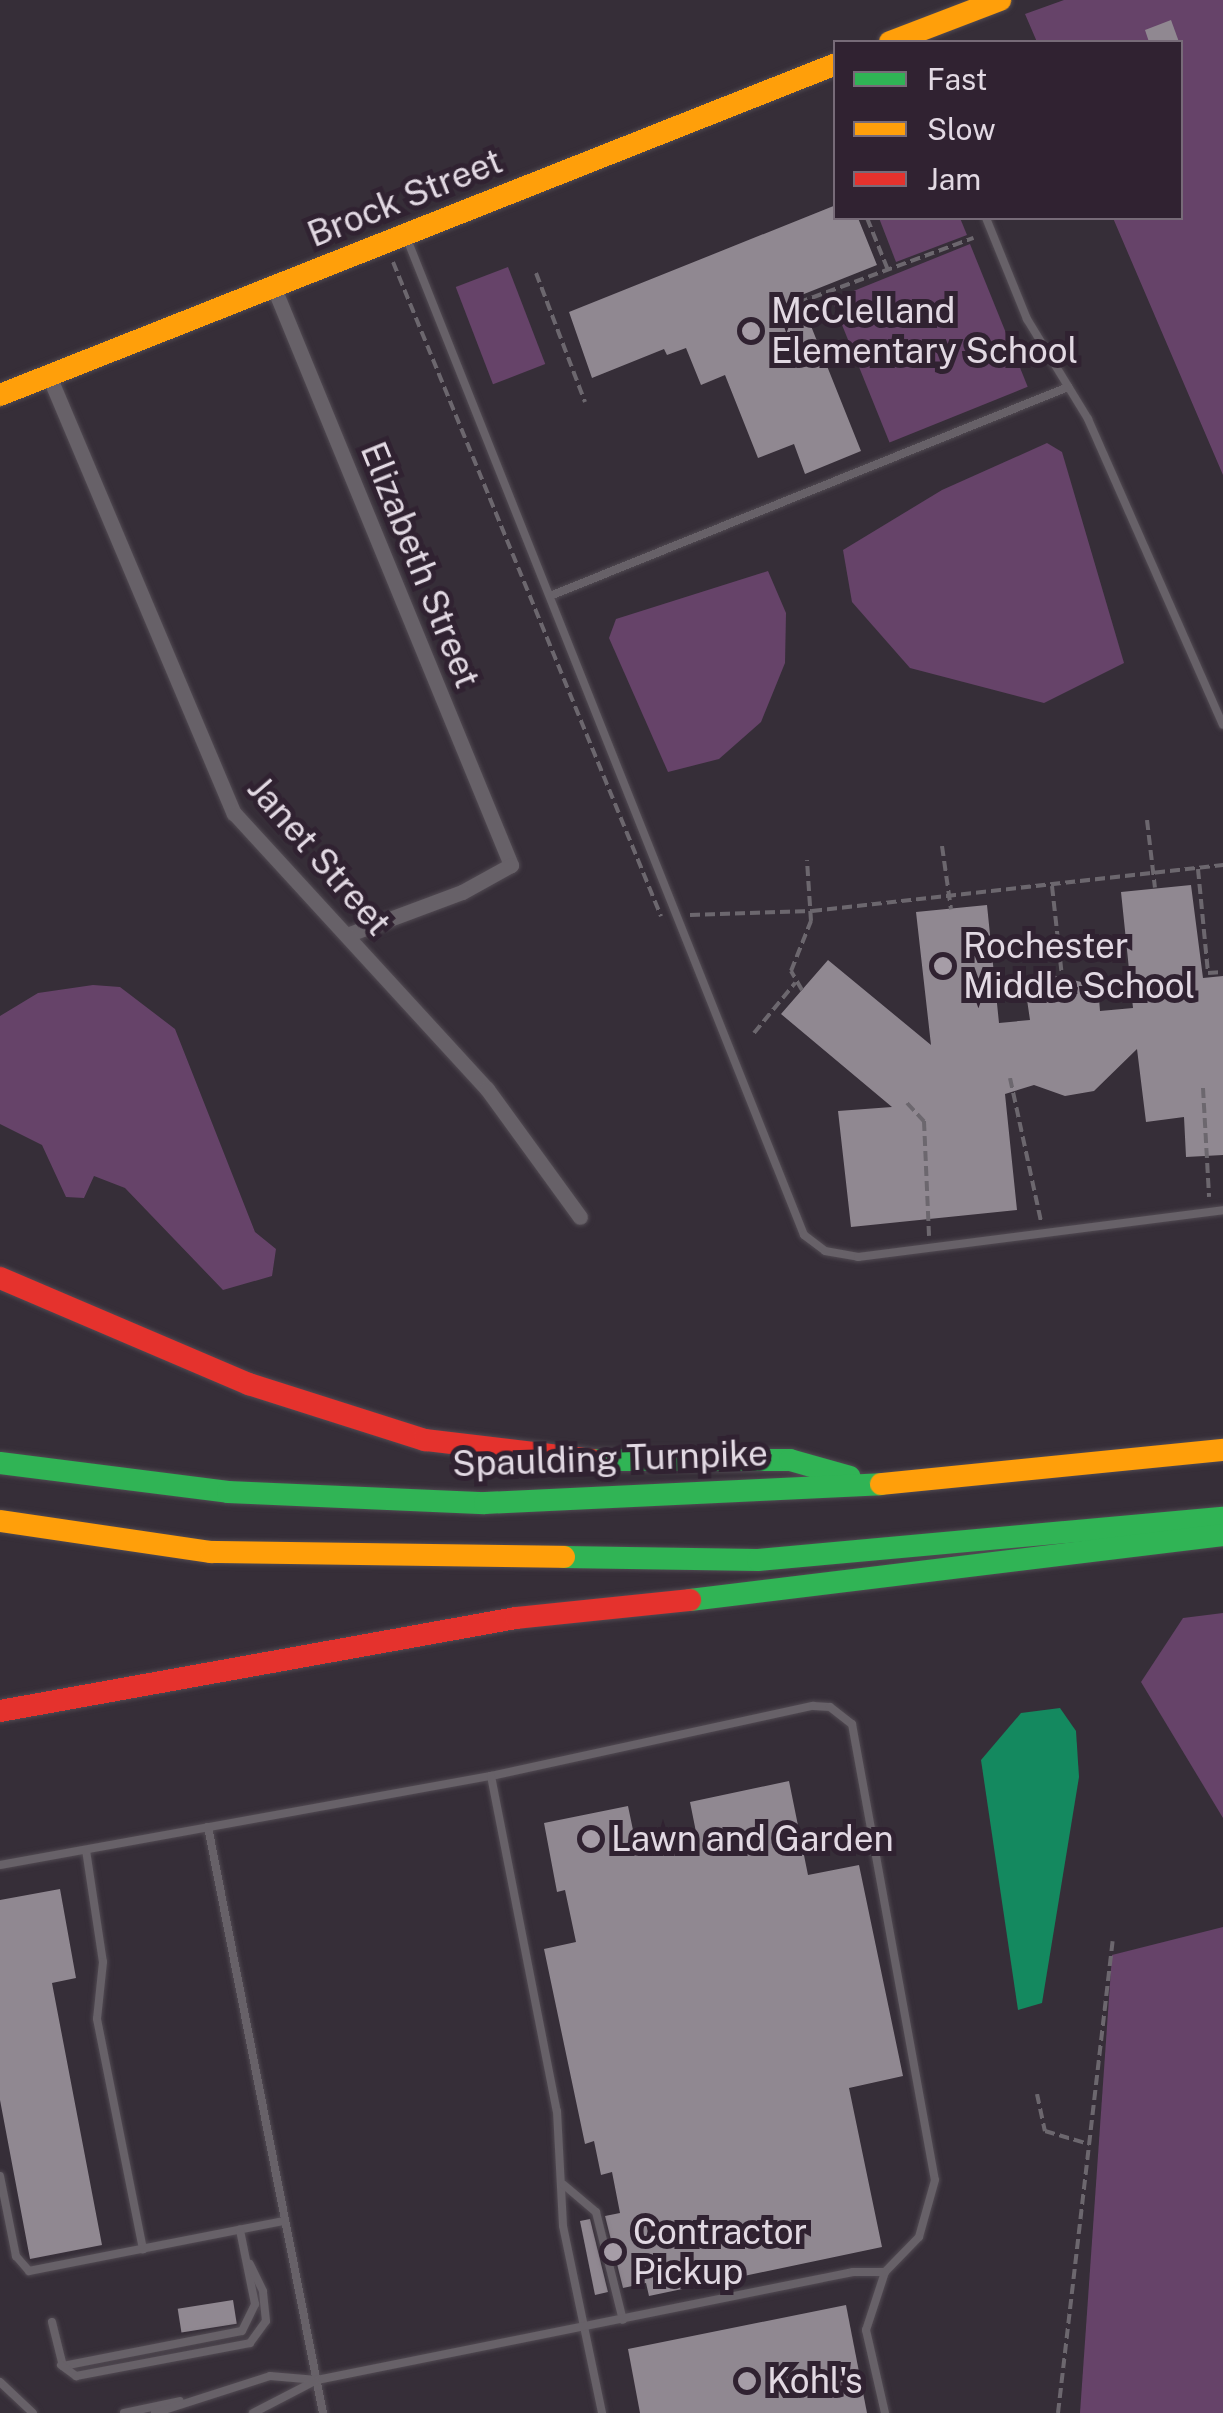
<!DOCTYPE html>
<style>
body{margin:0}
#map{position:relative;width:1223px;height:2413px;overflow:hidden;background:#362e38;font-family:"Public Sans",sans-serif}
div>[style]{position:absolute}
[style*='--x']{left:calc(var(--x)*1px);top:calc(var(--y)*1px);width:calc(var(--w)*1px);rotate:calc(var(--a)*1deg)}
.green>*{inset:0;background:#664369;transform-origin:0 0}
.water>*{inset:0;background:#14895f}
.building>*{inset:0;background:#908891;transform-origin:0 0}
.path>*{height:4px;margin-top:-2px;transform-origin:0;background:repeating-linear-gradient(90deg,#6c676e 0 10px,transparent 0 15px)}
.roads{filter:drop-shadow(0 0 2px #514a52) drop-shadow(0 0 2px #514a52)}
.lane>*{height:8px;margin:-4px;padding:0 4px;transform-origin:4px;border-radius:4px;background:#676168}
.street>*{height:15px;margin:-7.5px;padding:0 7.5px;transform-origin:7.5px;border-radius:7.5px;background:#676168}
.fast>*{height:22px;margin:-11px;padding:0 11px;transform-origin:11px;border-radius:11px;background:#30b455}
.slow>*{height:22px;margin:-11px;padding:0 11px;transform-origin:11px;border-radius:11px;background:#ff9f0a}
.jam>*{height:22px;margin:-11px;padding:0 11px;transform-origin:11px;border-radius:11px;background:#e5322d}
.dots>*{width:28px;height:28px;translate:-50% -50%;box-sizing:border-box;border:5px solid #302231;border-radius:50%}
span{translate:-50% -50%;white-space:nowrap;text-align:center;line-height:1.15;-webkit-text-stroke:10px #302231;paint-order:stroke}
.street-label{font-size:35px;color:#e2d9e3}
.poi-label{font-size:35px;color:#e2d9e3}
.left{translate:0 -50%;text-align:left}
.legend{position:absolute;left:833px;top:40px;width:350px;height:180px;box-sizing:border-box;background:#302231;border:2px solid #776b78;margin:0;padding:12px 18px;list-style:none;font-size:30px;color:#e2d9e3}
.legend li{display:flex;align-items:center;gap:20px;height:50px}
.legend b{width:50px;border:2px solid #776b78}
</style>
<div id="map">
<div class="green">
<i style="clip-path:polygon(1064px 0,1223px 0,1223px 475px,1113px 218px,1180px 218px,1180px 42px,1037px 42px,1025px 14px)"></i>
<i style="clip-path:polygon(879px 218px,960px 218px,967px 235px,896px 262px)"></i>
<i style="left:970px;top:244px;width:154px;height:149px;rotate:68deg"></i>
<i style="left:508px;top:267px;width:104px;height:56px;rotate:69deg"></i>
<i style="clip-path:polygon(1047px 443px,1062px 452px,1124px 663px,1044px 703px,910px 668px,852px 602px,843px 550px,942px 490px)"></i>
<i style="clip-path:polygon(768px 571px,786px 613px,785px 663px,761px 722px,719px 759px,668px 772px,609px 638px,616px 619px)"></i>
<i style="clip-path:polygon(93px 985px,120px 987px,175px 1029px,255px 1232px,276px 1249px,272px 1276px,223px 1290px,125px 1188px,94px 1176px,84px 1198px,66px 1197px,42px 1145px,0 1124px,0 1016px,38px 993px)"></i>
<i style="clip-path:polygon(1223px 1613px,1223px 1818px,1141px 1682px,1183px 1618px)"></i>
<i style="clip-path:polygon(1223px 1927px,1223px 2413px,1080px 2413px,1112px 1955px)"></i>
</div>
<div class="water">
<i style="clip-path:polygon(1060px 1708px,1076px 1731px,1079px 1777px,1042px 2003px,1018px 2010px,981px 1760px,1021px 1713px)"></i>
</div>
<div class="building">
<i style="clip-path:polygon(1171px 20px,1179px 42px,1149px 42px,1145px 30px)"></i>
<i style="clip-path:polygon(836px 205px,836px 218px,858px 218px,877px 265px,799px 296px,861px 451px,805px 474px,794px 444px,758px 458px,725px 375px,701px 385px,686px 348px,667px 355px,664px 349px,592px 378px,569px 312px)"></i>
<i style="clip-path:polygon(1191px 885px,1203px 978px,1223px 976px,1223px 1155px,1186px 1157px,1184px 1117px,1146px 1122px,1137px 1049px,1094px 1091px,1065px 1096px,1034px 1085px,1005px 1094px,1017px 1210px,851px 1227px,838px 1111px,892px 1107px,781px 1014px,828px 960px,931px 1045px,916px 912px,987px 905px,999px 1023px,1030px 1020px,1026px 993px,1052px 975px,1098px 986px,1100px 1011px,1133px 1008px,1121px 892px)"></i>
<i style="clip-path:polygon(789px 1781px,808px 1875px,859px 1865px,903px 2076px,849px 2088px,882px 2247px,649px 2296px,646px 2283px,623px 2288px,605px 2216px,620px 2213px,612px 2172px,601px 2175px,594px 2141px,585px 2144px,544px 1949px,576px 1942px,565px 1890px,557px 1892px,544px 1823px,628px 1806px,638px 1854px,698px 1842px,690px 1802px)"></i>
<i style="clip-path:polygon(60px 1889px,76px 1978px,52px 1983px,102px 2245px,30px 2259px,0 2100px,0 1900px)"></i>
<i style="clip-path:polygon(590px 2219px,608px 2292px,595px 2295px,580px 2221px)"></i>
<i style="left:233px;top:2300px;width:24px;height:56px;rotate:81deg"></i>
<i style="clip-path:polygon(846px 2305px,867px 2413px,640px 2413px,628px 2349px)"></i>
</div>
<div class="path">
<i style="--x:867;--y:218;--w:56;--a:68"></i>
<i style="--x:393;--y:262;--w:707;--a:67.72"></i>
<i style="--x:536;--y:273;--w:138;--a:69.2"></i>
<i style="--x:784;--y:308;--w:202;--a:-20.3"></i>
<i style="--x:1147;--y:820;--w:68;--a:83.3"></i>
<i style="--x:942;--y:846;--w:64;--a:81.9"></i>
<i style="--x:1198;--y:869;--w:104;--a:84.5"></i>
<i style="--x:1208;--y:973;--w:15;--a:-4"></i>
<i style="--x:1052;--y:886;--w:91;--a:83.7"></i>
<i style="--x:690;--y:915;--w:122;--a:-1.9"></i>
<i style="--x:812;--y:911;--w:414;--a:-6.4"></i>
<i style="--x:802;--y:990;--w:22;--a:-120"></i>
<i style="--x:791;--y:971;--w:54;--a:-68.2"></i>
<i style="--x:811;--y:921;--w:61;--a:-93.8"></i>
<i style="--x:754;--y:1033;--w:65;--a:-50.6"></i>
<i style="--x:1010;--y:1078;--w:146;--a:77.8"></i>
<i style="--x:1203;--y:1088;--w:109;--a:86.8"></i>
<i style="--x:907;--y:1103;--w:25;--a:47"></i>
<i style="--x:924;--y:1121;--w:115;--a:87.5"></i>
<i style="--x:1037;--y:2094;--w:38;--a:78"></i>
<i style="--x:1045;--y:2131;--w:46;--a:16.5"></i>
<i style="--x:1058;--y:2413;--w:475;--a:-83.4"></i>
</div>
<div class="roads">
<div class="lane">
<i style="--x:986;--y:218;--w:109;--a:67.9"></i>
<i style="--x:1027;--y:319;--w:117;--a:58.6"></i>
<i style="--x:1088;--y:419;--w:334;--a:66.2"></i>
<i style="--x:407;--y:239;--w:1072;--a:68.27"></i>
<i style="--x:804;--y:1235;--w:26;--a:37"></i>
<i style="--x:825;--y:1251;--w:34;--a:10"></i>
<i style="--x:858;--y:1257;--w:368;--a:-7.3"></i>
<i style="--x:550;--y:596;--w:559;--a:-21.97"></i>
<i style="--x:491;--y:1776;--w:330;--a:-12.3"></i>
<i style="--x:813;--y:1706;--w:17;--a:3"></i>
<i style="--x:830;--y:1707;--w:28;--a:38"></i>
<i style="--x:852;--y:1724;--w:463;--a:79.7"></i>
<i style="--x:935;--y:2180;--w:59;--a:105.7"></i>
<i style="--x:919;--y:2237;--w:49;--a:134.2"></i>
<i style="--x:885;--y:2272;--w:61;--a:108.1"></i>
<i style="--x:866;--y:2330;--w:85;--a:77.1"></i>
<i style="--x:208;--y:1827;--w:597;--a:78.9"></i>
<i style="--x:86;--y:1850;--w:113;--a:81.4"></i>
<i style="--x:103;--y:1962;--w:57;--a:96"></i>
<i style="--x:97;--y:2019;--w:235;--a:78.7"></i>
<i style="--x:0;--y:1865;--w:499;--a:-10.3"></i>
<i style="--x:491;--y:1776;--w:341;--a:78.9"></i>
<i style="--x:557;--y:2111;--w:115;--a:87"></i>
<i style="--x:563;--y:2226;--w:191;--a:78.2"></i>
<i style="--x:0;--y:2176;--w:82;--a:78.7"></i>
<i style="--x:16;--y:2256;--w:20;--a:49"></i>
<i style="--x:29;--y:2271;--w:260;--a:-11.1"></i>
<i style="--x:564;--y:2185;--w:42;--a:40.2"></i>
<i style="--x:596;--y:2212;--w:111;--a:76"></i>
<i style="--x:52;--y:2322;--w:45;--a:76"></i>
<i style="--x:63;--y:2366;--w:182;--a:-11.1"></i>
<i style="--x:242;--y:2331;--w:30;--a:-64"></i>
<i style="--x:255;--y:2304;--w:76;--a:-101.5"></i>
<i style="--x:61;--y:2365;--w:19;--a:36"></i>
<i style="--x:76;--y:2376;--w:177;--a:-10.7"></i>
<i style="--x:250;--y:2343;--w:27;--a:-54"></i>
<i style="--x:266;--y:2321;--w:30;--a:-96"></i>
<i style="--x:263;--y:2291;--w:30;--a:-116"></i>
<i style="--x:0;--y:2382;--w:45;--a:43.2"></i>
<i style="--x:124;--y:2413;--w:57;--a:-12.1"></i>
<i style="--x:155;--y:2413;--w:121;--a:-17.8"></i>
<i style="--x:270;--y:2376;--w:47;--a:4.9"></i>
<i style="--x:317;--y:2380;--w:547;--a:-11.39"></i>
<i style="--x:853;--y:2272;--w:32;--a:0"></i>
<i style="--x:253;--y:2413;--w:70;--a:-27.3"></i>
</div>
<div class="street">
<i style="--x:274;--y:288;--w:624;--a:67.67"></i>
<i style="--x:511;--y:865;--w:56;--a:151.1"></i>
<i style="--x:462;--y:892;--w:123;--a:159.5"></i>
<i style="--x:49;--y:376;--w:475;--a:67.1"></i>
<i style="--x:234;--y:813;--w:374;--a:47.5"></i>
<i style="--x:487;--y:1089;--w:158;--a:54"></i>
</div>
<div class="fast">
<i style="--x:592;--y:1460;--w:198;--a:0"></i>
<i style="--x:790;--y:1460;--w:62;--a:15.8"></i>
<i style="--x:0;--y:1463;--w:230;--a:7.2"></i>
<i style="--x:228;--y:1492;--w:257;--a:2.5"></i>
<i style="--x:485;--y:1503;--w:396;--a:-2.7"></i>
<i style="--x:564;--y:1557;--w:194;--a:0.9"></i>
<i style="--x:758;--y:1560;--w:467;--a:-5.2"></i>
<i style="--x:690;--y:1600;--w:537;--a:-6.95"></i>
</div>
<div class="slow">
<i style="--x:890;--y:42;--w:118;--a:-20.9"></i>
<i style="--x:0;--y:395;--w:899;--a:-21.6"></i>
<i style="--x:881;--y:1484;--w:344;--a:-5.7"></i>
<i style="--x:0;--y:1521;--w:213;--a:8.4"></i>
<i style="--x:211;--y:1552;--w:353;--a:0.8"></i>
</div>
<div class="jam">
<i style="--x:0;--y:1278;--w:271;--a:23.1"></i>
<i style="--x:249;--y:1384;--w:185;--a:17.7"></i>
<i style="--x:425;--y:1440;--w:168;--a:6.8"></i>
<i style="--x:0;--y:1711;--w:524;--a:-10.22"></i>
<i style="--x:516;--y:1618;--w:175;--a:-5.9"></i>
</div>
</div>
<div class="dots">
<i style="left:751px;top:331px;background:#a69da7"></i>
<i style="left:943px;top:966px;background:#a69da7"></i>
<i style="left:591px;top:1839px;background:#a69da7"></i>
<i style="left:613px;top:2252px;background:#a69da7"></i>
<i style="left:747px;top:2381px;background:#a69da7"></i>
</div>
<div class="street-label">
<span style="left:405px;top:198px;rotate:-22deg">Brock Street</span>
<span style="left:420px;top:565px;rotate:68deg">Elizabeth Street</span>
<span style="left:319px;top:856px;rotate:49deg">Janet Street</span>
<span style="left:610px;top:1459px;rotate:-2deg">Spaulding Turnpike</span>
</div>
<div class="poi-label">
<span class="left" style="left:771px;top:331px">McClelland<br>Elementary School</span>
<span class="left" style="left:963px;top:966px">Rochester<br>Middle School</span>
<span class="left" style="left:611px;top:1839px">Lawn and Garden</span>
<span class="left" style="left:633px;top:2252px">Contractor<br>Pickup</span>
<span class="left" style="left:767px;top:2381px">Kohl's</span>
</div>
<ul class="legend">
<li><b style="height:12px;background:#30b455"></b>Fast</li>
<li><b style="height:12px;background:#ff9f0a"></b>Slow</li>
<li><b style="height:12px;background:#e5322d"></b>Jam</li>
</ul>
</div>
